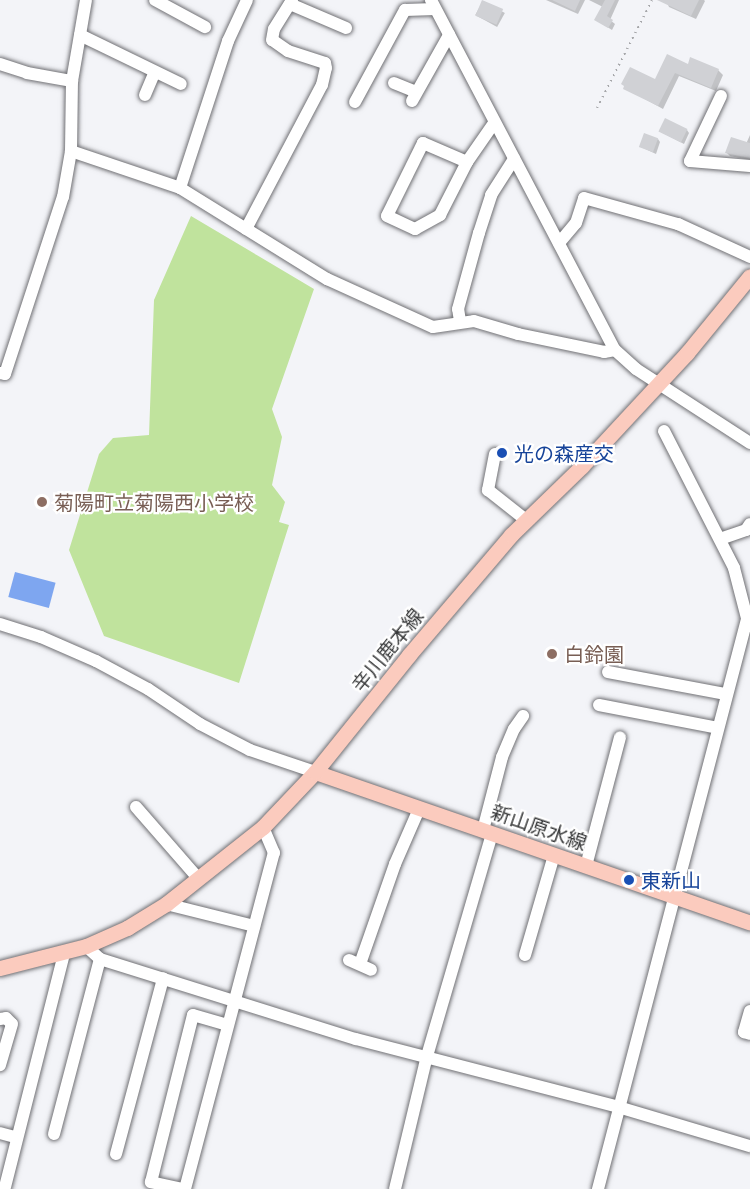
<!DOCTYPE html>
<meta charset="utf-8">
<style>
body{margin:0}
#map{position:relative;width:750px;height:1189px;overflow:hidden;background:#f3f4f8;font-family:Ubuntu,"Noto Sans JP",sans-serif}
div>[style]{position:absolute}
[style*='--x']{left:calc(var(--x)*1px);top:calc(var(--y)*1px);width:calc(var(--w)*1px);rotate:calc(var(--a)*1deg)}
.green>*{inset:0;background:#c0e39d}
.water>*{inset:0;background:#7ea6f0;transform-origin:0 0}
.shadow>*{inset:0;background:#0003;transform-origin:0 0}
.building>*{inset:0;background:#d0d1d5;transform-origin:0 0}
.path>*{height:2px;margin-top:-1px;transform-origin:0;background:repeating-linear-gradient(90deg,#a6a7aa 0 1.5px,transparent 0 6px)}
.roads{filter:drop-shadow(0 0 2px #707074) drop-shadow(0 0 2px #707074)}
.minor>*{height:12px;margin:-6px;padding:0 6px;transform-origin:6px;border-radius:6px;background:#fff}
.major>*{height:15px;margin:-7.5px;padding:0 7.5px;transform-origin:7.5px;border-radius:7.5px;background:#fbcbbe}
.dots>*{width:16px;height:16px;translate:-50% -50%;box-sizing:border-box;border:3px solid #fff;border-radius:50%}
span{translate:-50% -50%;white-space:nowrap;text-align:center;line-height:1.15;-webkit-text-stroke:4.5px #fff;paint-order:stroke}
.transit-label{font-size:20px;color:#164399}
.left{translate:0 -50%;text-align:left}
.education-label{font-size:20px;color:#785e54}
.street-label{font-size:20px;color:#373839}
</style>
<div id="map">
<div class="green">
<i style="clip-path:polygon(191px 216px,314px 289px,272px 409px,282px 437px,272px 485px,285px 502px,279px 522px,289px 525px,239px 683px,104px 636px,69px 550px,99px 454px,113px 438px,149px 435px,154px 300px)"></i>
</div>
<div class="water">
<i style="left:15px;top:572px;width:42px;height:26px;rotate:15deg"></i>
</div>
<div class="shadow">
<i style="clip-path:polygon(546px 0,585px 0,578px 14px)"></i>
<i style="clip-path:polygon(589px 0,619px 0,610px 20px,615px 24px,612px 30px,596px 20px,603px 7px)"></i>
<i style="clip-path:polygon(666px 0,704px 0,705px 1px,696px 19px,669px 7px)"></i>
<i style="left:483px;top:1px;width:25px;height:16px;rotate:29deg"></i>
<i style="clip-path:polygon(688px 66px,718px 70px,723px 75px,716px 91px,679px 76px,663px 109px,625px 88px,656px 81px)"></i>
<i style="clip-path:polygon(687px 130px,689px 133px,684px 144px,661px 132px)"></i>
<i style="clip-path:polygon(750px 135px,750px 160px,730px 156px,727px 153px,746px 144px)"></i>
<i style="clip-path:polygon(658px 139px,660px 142px,656px 154px,641px 147px)"></i>
</div>
<div class="building">
<i style="left:482px;top:0;width:23px;height:17px;rotate:23deg"></i>
<i style="clip-path:polygon(552px 0,580px 0,575px 11px)"></i>
<i style="clip-path:polygon(605px 0,615px 0,607px 16px,613px 20px,608px 28px,594px 20px)"></i>
<i style="clip-path:polygon(657px 0,699px 0,691px 16px)"></i>
<i style="clip-path:polygon(667px 54px,688px 64px,690px 57px,719px 69px,711px 88px,675px 73px,658px 106px,623px 89px,624px 86px,621px 84px,630px 67px,655px 79px)"></i>
<i style="left:665px;top:118px;width:25px;height:15px;rotate:26deg"></i>
<i style="left:644px;top:133px;width:15px;height:15px;rotate:20deg"></i>
<i style="clip-path:polygon(731px 137px,750px 143px,750px 158px,725px 153px)"></i>
</div>
<div class="path">
<i style="--x:597;--y:108;--w:121;--a:-63"></i>
</div>
<div class="roads">
<div class="minor">
<i style="--x:155;--y:0;--w:57;--a:28.4"></i>
<i style="--x:431;--y:0;--w:395;--a:62.3"></i>
<i style="--x:615;--y:350;--w:28;--a:42"></i>
<i style="--x:636;--y:369;--w:136;--a:33"></i>
<i style="--x:290;--y:4;--w:61;--a:23.2"></i>
<i style="--x:80;--y:35;--w:112;--a:25.9"></i>
<i style="--x:0;--y:64;--w:28;--a:18"></i>
<i style="--x:27;--y:73;--w:46;--a:10.1"></i>
<i style="--x:394;--y:83;--w:24;--a:22"></i>
<i style="--x:145;--y:95;--w:25;--a:-67"></i>
<i style="--x:721;--y:96;--w:72;--a:115.5"></i>
<i style="--x:690;--y:161;--w:60;--a:4.8"></i>
<i style="--x:412;--y:101;--w:76;--a:-60.7"></i>
<i style="--x:355;--y:102;--w:105;--a:-61.5"></i>
<i style="--x:405;--y:10;--w:30;--a:-2"></i>
<i style="--x:71;--y:151;--w:115;--a:18.7"></i>
<i style="--x:180;--y:188;--w:173;--a:31.8"></i>
<i style="--x:327;--y:279;--w:116;--a:24.4"></i>
<i style="--x:433;--y:327;--w:41;--a:-8.3"></i>
<i style="--x:474;--y:321;--w:46;--a:16.5"></i>
<i style="--x:518;--y:334;--w:88;--a:11.8"></i>
<i style="--x:604;--y:352;--w:11;--a:-10"></i>
<i style="--x:467;--y:162;--w:48;--a:-156.6"></i>
<i style="--x:423;--y:143;--w:81;--a:116.3"></i>
<i style="--x:387;--y:216;--w:31;--a:25"></i>
<i style="--x:415;--y:229;--w:29;--a:-29"></i>
<i style="--x:440;--y:215;--w:59;--a:-63"></i>
<i style="--x:467;--y:162;--w:47;--a:-55.3"></i>
<i style="--x:180;--y:188;--w:155;--a:-71.9"></i>
<i style="--x:228;--y:41;--w:45;--a:-65.1"></i>
<i style="--x:246;--y:229;--w:163;--a:-62.2"></i>
<i style="--x:322;--y:85;--w:17;--a:-77"></i>
<i style="--x:326;--y:68;--w:5;--a:-101"></i>
<i style="--x:325;--y:63;--w:39;--a:-162"></i>
<i style="--x:288;--y:51;--w:19;--a:-145"></i>
<i style="--x:272;--y:40;--w:11;--a:-80"></i>
<i style="--x:274;--y:29;--w:34;--a:-58"></i>
<i style="--x:559;--y:243;--w:26;--a:-50"></i>
<i style="--x:576;--y:223;--w:26;--a:-72"></i>
<i style="--x:584;--y:198;--w:98;--a:15.5"></i>
<i style="--x:678;--y:224;--w:79;--a:24.6"></i>
<i style="--x:460;--y:321;--w:12;--a:-99"></i>
<i style="--x:458;--y:309;--w:79;--a:-74.6"></i>
<i style="--x:479;--y:233;--w:40;--a:-72"></i>
<i style="--x:491;--y:195;--w:43;--a:-57.4"></i>
<i style="--x:0;--y:373;--w:5;--a:11"></i>
<i style="--x:5;--y:374;--w:186;--a:-71.9"></i>
<i style="--x:63;--y:197;--w:47;--a:-80.1"></i>
<i style="--x:71;--y:151;--w:70;--a:-89.2"></i>
<i style="--x:72;--y:81;--w:82;--a:-80.2"></i>
<i style="--x:664;--y:431;--w:154;--a:62.9"></i>
<i style="--x:734;--y:568;--w:60;--a:75.5"></i>
<i style="--x:495;--y:454;--w:37;--a:101"></i>
<i style="--x:488;--y:490;--w:48;--a:38.3"></i>
<i style="--x:720;--y:539;--w:28;--a:-19"></i>
<i style="--x:746;--y:530;--w:7;--a:-56"></i>
<i style="--x:0;--y:624;--w:43;--a:17.6"></i>
<i style="--x:41;--y:637;--w:60;--a:23.6"></i>
<i style="--x:96;--y:661;--w:59;--a:28.3"></i>
<i style="--x:148;--y:689;--w:63;--a:33.9"></i>
<i style="--x:200;--y:724;--w:56;--a:27.5"></i>
<i style="--x:250;--y:750;--w:69;--a:18.7"></i>
<i style="--x:608;--y:672;--w:120;--a:10.6"></i>
<i style="--x:599;--y:705;--w:121;--a:10.9"></i>
<i style="--x:136;--y:807;--w:94;--a:48.9"></i>
<i style="--x:483;--y:830;--w:75;--a:-75.4"></i>
<i style="--x:502;--y:757;--w:30;--a:-67"></i>
<i style="--x:514;--y:729;--w:16;--a:-55"></i>
<i style="--x:586;--y:866;--w:133;--a:-75.2"></i>
<i style="--x:166;--y:904;--w:91;--a:14"></i>
<i style="--x:86;--y:946;--w:19;--a:43"></i>
<i style="--x:100;--y:959;--w:268;--a:17.4"></i>
<i style="--x:356;--y:1039;--w:271;--a:14.5"></i>
<i style="--x:618;--y:1107;--w:138;--a:16.5"></i>
<i style="--x:525;--y:955;--w:104;--a:-73.8"></i>
<i style="--x:349;--y:960;--w:24;--a:24"></i>
<i style="--x:360;--y:964;--w:106;--a:-70.7"></i>
<i style="--x:395;--y:864;--w:60;--a:-66.4"></i>
<i style="--x:750;--y:1011;--w:22;--a:106"></i>
<i style="--x:744;--y:1032;--w:6;--a:18"></i>
<i style="--x:0;--y:1019;--w:6;--a:-9"></i>
<i style="--x:6;--y:1018;--w:8;--a:45"></i>
<i style="--x:12;--y:1024;--w:43;--a:106.3"></i>
<i style="--x:0;--y:1133;--w:16;--a:15"></i>
<i style="--x:54;--y:1134;--w:181;--a:-75.3"></i>
<i style="--x:116;--y:1154;--w:182;--a:-75"></i>
<i style="--x:5;--y:1187;--w:241;--a:-75.8"></i>
<i style="--x:183;--y:1189;--w:33;--a:-168"></i>
<i style="--x:151;--y:1182;--w:172;--a:-75.9"></i>
<i style="--x:193;--y:1015;--w:36;--a:16"></i>
<i style="--x:185;--y:1189;--w:348;--a:-75.2"></i>
<i style="--x:274;--y:853;--w:28;--a:-113"></i>
<i style="--x:395;--y:1189;--w:137;--a:-76.5"></i>
<i style="--x:427;--y:1056;--w:232;--a:-73.7"></i>
<i style="--x:598;--y:1189;--w:589;--a:-75.35"></i>
</div>
<div class="major">
<i style="--x:315;--y:772;--w:460;--a:19.1"></i>
<i style="--x:0;--y:968;--w:89;--a:-14.3"></i>
<i style="--x:86;--y:946;--w:45;--a:-23.7"></i>
<i style="--x:127;--y:928;--w:46;--a:-31.6"></i>
<i style="--x:166;--y:904;--w:124;--a:-38.4"></i>
<i style="--x:263;--y:827;--w:76;--a:-46.6"></i>
<i style="--x:315;--y:772;--w:150;--a:-51.2"></i>
<i style="--x:409;--y:655;--w:157;--a:-49.6"></i>
<i style="--x:511;--y:535;--w:99;--a:-44.2"></i>
<i style="--x:582;--y:466;--w:154;--a:-47.1"></i>
<i style="--x:687;--y:353;--w:99;--a:-50.7"></i>
</div>
</div>
<div class="dots">
<i style="left:502px;top:453px;background:#1a4fb4"></i>
<i style="left:42px;top:502px;background:#8d6e63"></i>
<i style="left:552px;top:654px;background:#8d6e63"></i>
<i style="left:629px;top:880px;background:#1a4fb4"></i>
</div>
<div class="transit-label">
<span class="left" style="left:514px;top:453px">光の森産交</span>
<span class="left" style="left:641px;top:880px">東新山</span>
</div>
<div class="education-label">
<span class="left" style="left:54px;top:502px">菊陽町立菊陽西小学校</span>
<span class="left" style="left:564px;top:654px">白鈴園</span>
</div>
<div class="street-label">
<span style="left:387px;top:650px;rotate:-51deg">辛川鹿本線</span>
<span style="left:539px;top:827px;rotate:19deg">新山原水線</span>
</div>
</div>
